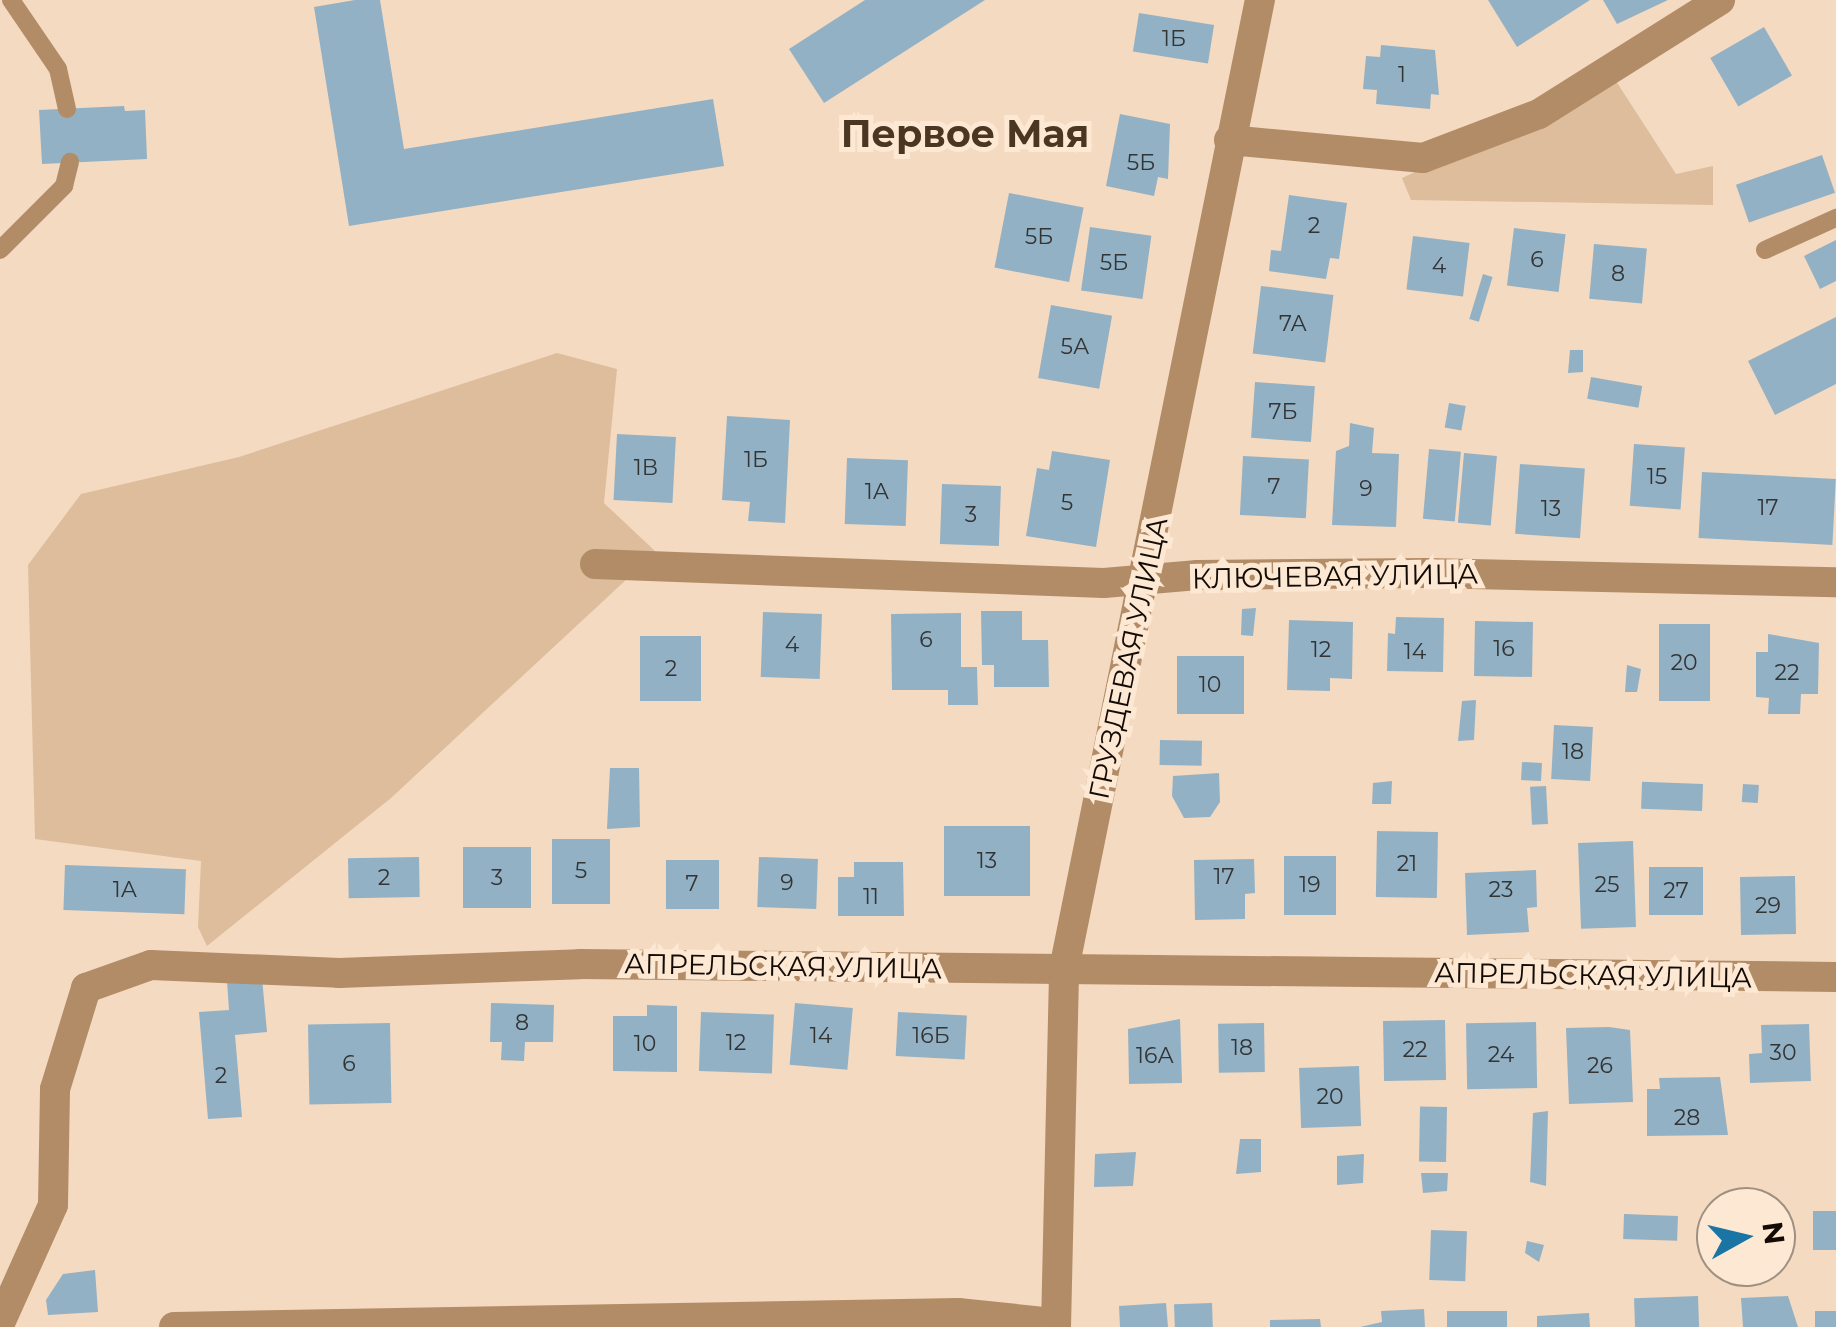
<!DOCTYPE html>
<meta charset="utf-8">
<style>
body{margin:0}
#map{position:relative;width:1836px;height:1327px;overflow:hidden;background:#f4dac1;font-family:Montserrat,sans-serif}
div>[style]{position:absolute}
[style*='--x']{left:calc(var(--x)*1px);top:calc(var(--y)*1px);width:calc(var(--w)*1px);rotate:calc(var(--a)*1deg)}
.green>*{inset:0;background:#debd9c}
.building>*{inset:0;background:#93b1c5;transform-origin:0 0}
.lane>*{height:18px;margin:-9px;padding:0 9px;transform-origin:9px;border-radius:9px;background:#b28c66}
.street>*{height:30px;margin:-15px;padding:0 15px;transform-origin:15px;border-radius:15px;background:#b28c66}
span{translate:-50% -50%;white-space:nowrap;text-align:center;line-height:1.15;-webkit-text-stroke:10px #fde8d4;paint-order:stroke}
.number-label{font-size:22px;color:#333434}
.number-label span{-webkit-text-stroke-width:0}
.street-label{font-size:28px;color:#130b04}
.district-label{font-size:38px;color:#4a3621;font-weight:700}
.north{position:absolute;left:1696px;top:1187px;width:100px;height:100px;box-sizing:border-box;background:#fde8d4;border:2px solid #9f9081;border-radius:50%;rotate:82deg;font-size:28px;font-weight:700;line-height:40px;text-align:center;color:#130b04}
.north::after{content:'';display:block;margin:auto;width:35px;height:45px;background:#1b75a4;clip-path:polygon(50% 0,100% 100%,50% 72%,0 100%)}
</style>
<div id="map">
<div class="green">
<i style="clip-path:polygon(1616px 81px,1676px 174px,1713px 166px,1713px 205px,1411px 200px,1402px 178px)"></i>
<i style="clip-path:polygon(557px 353px,617px 369px,604px 503px,656px 552px,391px 798px,207px 946px,198px 927px,201px 861px,35px 839px,28px 565px,81px 494px,239px 457px)"></i>
</div>
<div class="building">
<i style="clip-path:polygon(355px 0,380px 0,404px 149px,713px 99px,724px 166px,349px 226px,314px 7px)"></i>
<i style="clip-path:polygon(865px 0,985px 0,824px 103px,789px 49px)"></i>
<i style="clip-path:polygon(1488px 0,1590px 0,1517px 47px)"></i>
<i style="clip-path:polygon(1603px 0,1668px 0,1617px 24px)"></i>
<i style="left:1139px;top:13px;width:76px;height:39px;rotate:9deg"></i>
<i style="left:1764px;top:27px;width:56px;height:62px;rotate:60deg"></i>
<i style="clip-path:polygon(1381px 45px,1435px 50px,1439px 95px,1431px 94px,1430px 109px,1376px 104px,1377px 90px,1363px 89px,1366px 56px,1380px 57px)"></i>
<i style="clip-path:polygon(124px 106px,125px 111px,145px 110px,147px 159px,42px 164px,39px 110px)"></i>
<i style="clip-path:polygon(1120px 114px,1170px 124px,1168px 179px,1158px 177px,1154px 196px,1106px 186px)"></i>
<i style="left:1822px;top:155px;width:40px;height:91px;rotate:71deg"></i>
<i style="left:1009px;top:193px;width:76px;height:76px;rotate:11deg"></i>
<i style="clip-path:polygon(1289px 195px,1347px 203px,1339px 259px,1330px 258px,1326px 279px,1269px 271px,1271px 250px,1281px 251px)"></i>
<i style="left:1090px;top:227px;width:62px;height:64px;rotate:8deg"></i>
<i style="left:1514px;top:228px;width:52px;height:58px;rotate:7deg"></i>
<i style="left:1413px;top:236px;width:57px;height:54px;rotate:7deg"></i>
<i style="clip-path:polygon(1836px 240px,1836px 281px,1820px 289px,1804px 256px)"></i>
<i style="left:1594px;top:244px;width:53px;height:55px;rotate:5deg"></i>
<i style="left:1483px;top:274px;width:10px;height:47px;rotate:17deg"></i>
<i style="left:1261px;top:286px;width:73px;height:68px;rotate:7deg"></i>
<i style="left:1051px;top:305px;width:62px;height:74px;rotate:10deg"></i>
<i style="clip-path:polygon(1836px 317px,1836px 384px,1775px 415px,1748px 361px)"></i>
<i style="clip-path:polygon(1570px 350px,1583px 350px,1583px 372px,1568px 373px)"></i>
<i style="left:1591px;top:377px;width:52px;height:22px;rotate:10deg"></i>
<i style="left:1255px;top:382px;width:60px;height:56px;rotate:4deg"></i>
<i style="left:1449px;top:403px;width:17px;height:25px;rotate:10deg"></i>
<i style="clip-path:polygon(727px 416px,790px 420px,785px 523px,748px 521px,750px 502px,722px 500px)"></i>
<i style="clip-path:polygon(1350px 423px,1374px 428px,1372px 453px,1399px 454px,1396px 527px,1332px 525px,1336px 451px,1349px 446px)"></i>
<i style="left:617px;top:434px;width:59px;height:66px;rotate:3deg"></i>
<i style="left:1634px;top:444px;width:51px;height:62px;rotate:4deg"></i>
<i style="left:1429px;top:449px;width:32px;height:70px;rotate:5deg"></i>
<i style="clip-path:polygon(1052px 451px,1110px 460px,1096px 547px,1026px 536px,1037px 468px,1049px 470px)"></i>
<i style="left:1464px;top:453px;width:33px;height:70px;rotate:5deg"></i>
<i style="left:1243px;top:456px;width:66px;height:59px;rotate:3deg"></i>
<i style="left:847px;top:458px;width:61px;height:66px;rotate:2deg"></i>
<i style="left:1520px;top:464px;width:65px;height:70px;rotate:4deg"></i>
<i style="left:1702px;top:472px;width:134px;height:66px;rotate:3deg"></i>
<i style="left:942px;top:484px;width:59px;height:60px;rotate:2deg"></i>
<i style="clip-path:polygon(1256px 608px,1253px 636px,1241px 635px,1242px 609px)"></i>
<i style="clip-path:polygon(981px 611px,1022px 611px,1022px 640px,1048px 640px,1049px 687px,994px 687px,994px 665px,982px 665px)"></i>
<i style="left:763px;top:612px;width:59px;height:65px;rotate:2deg"></i>
<i style="clip-path:polygon(961px 613px,961px 667px,977px 667px,978px 705px,948px 705px,948px 690px,892px 690px,891px 614px)"></i>
<i style="clip-path:polygon(1396px 617px,1444px 618px,1443px 672px,1387px 671px,1388px 633px,1395px 634px)"></i>
<i style="clip-path:polygon(1289px 620px,1353px 622px,1352px 679px,1330px 678px,1330px 691px,1287px 690px)"></i>
<i style="left:1475px;top:621px;width:58px;height:55px;rotate:1deg"></i>
<i style="left:1659px;top:624px;width:51px;height:77px"></i>
<i style="clip-path:polygon(1768px 634px,1819px 643px,1818px 694px,1801px 694px,1800px 714px,1768px 714px,1769px 698px,1756px 697px,1756px 652px,1768px 652px)"></i>
<i style="left:640px;top:636px;width:61px;height:65px"></i>
<i style="left:1177px;top:656px;width:67px;height:58px"></i>
<i style="clip-path:polygon(1627px 665px,1641px 669px,1637px 692px,1625px 692px)"></i>
<i style="clip-path:polygon(1476px 700px,1474px 740px,1458px 741px,1462px 701px)"></i>
<i style="left:1554px;top:725px;width:39px;height:54px;rotate:3deg"></i>
<i style="left:1160px;top:740px;width:42px;height:25px;rotate:1deg"></i>
<i style="left:1522px;top:762px;width:20px;height:18px;rotate:3deg"></i>
<i style="clip-path:polygon(610px 768px,639px 768px,640px 827px,607px 829px)"></i>
<i style="clip-path:polygon(1219px 773px,1220px 802px,1210px 817px,1184px 818px,1172px 796px,1173px 776px)"></i>
<i style="clip-path:polygon(1392px 781px,1391px 804px,1372px 804px,1373px 783px)"></i>
<i style="left:1703px;top:784px;width:27px;height:61px;rotate:92deg"></i>
<i style="left:1743px;top:784px;width:16px;height:18px;rotate:4deg"></i>
<i style="left:1546px;top:786px;width:38px;height:16px;rotate:87deg"></i>
<i style="left:944px;top:826px;width:86px;height:70px"></i>
<i style="left:1377px;top:831px;width:61px;height:66px;rotate:1deg"></i>
<i style="left:552px;top:839px;width:58px;height:65px"></i>
<i style="left:1633px;top:841px;width:86px;height:55px;rotate:88deg"></i>
<i style="left:463px;top:847px;width:68px;height:61px"></i>
<i style="left:1284px;top:856px;width:52px;height:59px"></i>
<i style="left:419px;top:857px;width:40px;height:71px;rotate:89deg"></i>
<i style="left:759px;top:857px;width:59px;height:50px;rotate:2deg"></i>
<i style="clip-path:polygon(1254px 859px,1255px 893px,1245px 894px,1245px 919px,1195px 920px,1194px 860px)"></i>
<i style="left:666px;top:860px;width:53px;height:49px"></i>
<i style="clip-path:polygon(854px 862px,903px 862px,904px 916px,838px 916px,838px 877px,854px 877px)"></i>
<i style="left:65px;top:865px;width:121px;height:45px;rotate:2deg"></i>
<i style="left:1649px;top:867px;width:54px;height:48px"></i>
<i style="clip-path:polygon(1536px 870px,1537px 907px,1527px 908px,1529px 932px,1467px 935px,1465px 873px)"></i>
<i style="left:1795px;top:876px;width:58px;height:55px;rotate:89deg"></i>
<i style="clip-path:polygon(262px 978px,267px 1032px,235px 1035px,242px 1117px,208px 1119px,199px 1012px,229px 1010px,227px 981px)"></i>
<i style="clip-path:polygon(491px 1003px,554px 1005px,553px 1042px,525px 1042px,524px 1061px,501px 1060px,502px 1042px,490px 1042px)"></i>
<i style="left:795px;top:1003px;width:58px;height:62px;rotate:5deg"></i>
<i style="clip-path:polygon(647px 1005px,677px 1006px,677px 1072px,613px 1071px,613px 1016px,647px 1016px)"></i>
<i style="left:701px;top:1012px;width:73px;height:59px;rotate:2deg"></i>
<i style="left:898px;top:1012px;width:69px;height:44px;rotate:3deg"></i>
<i style="clip-path:polygon(1180px 1019px,1182px 1083px,1129px 1084px,1128px 1029px)"></i>
<i style="left:1445px;top:1020px;width:60px;height:62px;rotate:89deg"></i>
<i style="left:1536px;top:1022px;width:66px;height:70px;rotate:89deg"></i>
<i style="left:390px;top:1023px;width:80px;height:82px;rotate:89deg"></i>
<i style="left:1264px;top:1023px;width:49px;height:46px;rotate:89deg"></i>
<i style="clip-path:polygon(1809px 1024px,1811px 1081px,1750px 1083px,1749px 1054px,1762px 1053px,1761px 1025px)"></i>
<i style="clip-path:polygon(1609px 1027px,1630px 1030px,1633px 1102px,1569px 1104px,1566px 1028px)"></i>
<i style="left:1359px;top:1066px;width:60px;height:60px;rotate:88deg"></i>
<i style="clip-path:polygon(1720px 1077px,1728px 1135px,1647px 1136px,1647px 1089px,1660px 1089px,1659px 1078px)"></i>
<i style="left:1447px;top:1107px;width:55px;height:27px;rotate:91deg"></i>
<i style="clip-path:polygon(1548px 1111px,1546px 1186px,1530px 1182px,1533px 1113px)"></i>
<i style="clip-path:polygon(1240px 1139px,1261px 1139px,1261px 1172px,1236px 1174px)"></i>
<i style="clip-path:polygon(1136px 1152px,1133px 1186px,1094px 1187px,1095px 1154px)"></i>
<i style="clip-path:polygon(1364px 1154px,1363px 1183px,1337px 1185px,1337px 1156px)"></i>
<i style="clip-path:polygon(1421px 1173px,1448px 1173px,1447px 1191px,1423px 1193px)"></i>
<i style="left:1836px;top:1211px;width:39px;height:23px;rotate:90deg"></i>
<i style="left:1624px;top:1214px;width:54px;height:25px;rotate:2deg"></i>
<i style="left:1431px;top:1230px;width:36px;height:50px;rotate:2deg"></i>
<i style="clip-path:polygon(1527px 1241px,1544px 1245px,1539px 1262px,1525px 1253px)"></i>
<i style="clip-path:polygon(95px 1270px,98px 1312px,48px 1315px,46px 1300px,63px 1274px)"></i>
<i style="left:1698px;top:1296px;width:31px;height:64px;rotate:88deg"></i>
<i style="clip-path:polygon(1788px 1296px,1798px 1327px,1743px 1327px,1741px 1298px)"></i>
<i style="clip-path:polygon(1166px 1303px,1168px 1327px,1120px 1327px,1119px 1306px)"></i>
<i style="left:1212px;top:1303px;width:24px;height:38px;rotate:88deg"></i>
<i style="clip-path:polygon(1424px 1309px,1425px 1327px,1360px 1327px,1382px 1322px,1381px 1311px)"></i>
<i style="left:1507px;top:1311px;width:16px;height:60px;rotate:90deg"></i>
<i style="left:1836px;top:1311px;width:16px;height:21px;rotate:90deg"></i>
<i style="clip-path:polygon(1589px 1313px,1590px 1327px,1537px 1327px,1537px 1316px)"></i>
<i style="clip-path:polygon(1320px 1319px,1321px 1327px,1270px 1327px,1270px 1320px)"></i>
</div>
<div class="lane">
<i style="--x:11;--y:0;--w:83;--a:55.7"></i>
<i style="--x:58;--y:69;--w:41;--a:77.3"></i>
<i style="--x:0;--y:250;--w:91;--a:-45"></i>
<i style="--x:64;--y:186;--w:25;--a:-76"></i>
<i style="--x:1765;--y:250;--w:78;--a:-24.3"></i>
</div>
<div class="street">
<i style="--x:1229;--y:140;--w:195;--a:5.3"></i>
<i style="--x:1423;--y:158;--w:124;--a:-20.8"></i>
<i style="--x:1539;--y:114;--w:214;--a:-32.2"></i>
<i style="--x:595;--y:564;--w:509;--a:2.14"></i>
<i style="--x:1104;--y:583;--w:94;--a:-4.9"></i>
<i style="--x:1198;--y:575;--w:229;--a:-0.5"></i>
<i style="--x:1427;--y:573;--w:409;--a:1.3"></i>
<i style="--x:0;--y:1323;--w:129;--a:-65.8"></i>
<i style="--x:53;--y:1205;--w:116;--a:-89"></i>
<i style="--x:55;--y:1089;--w:106;--a:-72.9"></i>
<i style="--x:86;--y:988;--w:69;--a:-19.5"></i>
<i style="--x:151;--y:965;--w:188;--a:2.4"></i>
<i style="--x:339;--y:973;--w:241;--a:-2.1"></i>
<i style="--x:580;--y:964;--w:1256;--a:0.59"></i>
<i style="--x:174;--y:1327;--w:784;--a:-1.02"></i>
<i style="--x:958;--y:1313;--w:98;--a:5.9"></i>
<i style="--x:1056;--y:1327;--w:358;--a:-88.7"></i>
<i style="--x:1064;--y:969;--w:989;--a:-78.57"></i>
</div>
<div class="number-label">
<span style="left:1174px;top:39px">1Б</span>
<span style="left:1402px;top:75px">1</span>
<span style="left:1141px;top:163px">5Б</span>
<span style="left:1314px;top:226px">2</span>
<span style="left:1039px;top:237px">5Б</span>
<span style="left:1537px;top:260px">6</span>
<span style="left:1114px;top:263px">5Б</span>
<span style="left:1439px;top:266px">4</span>
<span style="left:1618px;top:274px">8</span>
<span style="left:1293px;top:324px">7А</span>
<span style="left:1075px;top:347px">5А</span>
<span style="left:1283px;top:412px">7Б</span>
<span style="left:756px;top:460px">1Б</span>
<span style="left:646px;top:468px">1В</span>
<span style="left:1657px;top:477px">15</span>
<span style="left:1274px;top:487px">7</span>
<span style="left:1366px;top:489px">9</span>
<span style="left:877px;top:492px">1А</span>
<span style="left:1067px;top:503px">5</span>
<span style="left:1768px;top:508px">17</span>
<span style="left:1551px;top:509px">13</span>
<span style="left:971px;top:515px">3</span>
<span style="left:926px;top:640px">6</span>
<span style="left:792px;top:645px">4</span>
<span style="left:1504px;top:649px">16</span>
<span style="left:1321px;top:650px">12</span>
<span style="left:1415px;top:652px">14</span>
<span style="left:1684px;top:663px">20</span>
<span style="left:671px;top:669px">2</span>
<span style="left:1787px;top:673px">22</span>
<span style="left:1210px;top:685px">10</span>
<span style="left:1573px;top:752px">18</span>
<span style="left:987px;top:861px">13</span>
<span style="left:1407px;top:864px">21</span>
<span style="left:581px;top:871px">5</span>
<span style="left:1224px;top:877px">17</span>
<span style="left:384px;top:878px">2</span>
<span style="left:497px;top:878px">3</span>
<span style="left:787px;top:883px">9</span>
<span style="left:692px;top:884px">7</span>
<span style="left:1310px;top:885px">19</span>
<span style="left:1607px;top:885px">25</span>
<span style="left:125px;top:890px">1А</span>
<span style="left:1501px;top:890px">23</span>
<span style="left:1676px;top:891px">27</span>
<span style="left:871px;top:897px">11</span>
<span style="left:1768px;top:906px">29</span>
<span style="left:522px;top:1023px">8</span>
<span style="left:821px;top:1036px">14</span>
<span style="left:931px;top:1036px">16Б</span>
<span style="left:736px;top:1043px">12</span>
<span style="left:645px;top:1044px">10</span>
<span style="left:1242px;top:1048px">18</span>
<span style="left:1415px;top:1050px">22</span>
<span style="left:1783px;top:1053px">30</span>
<span style="left:1501px;top:1055px">24</span>
<span style="left:1155px;top:1056px">16А</span>
<span style="left:349px;top:1064px">6</span>
<span style="left:1600px;top:1066px">26</span>
<span style="left:221px;top:1076px">2</span>
<span style="left:1330px;top:1097px">20</span>
<span style="left:1687px;top:1118px">28</span>
</div>
<div class="street-label">
<span style="left:1335px;top:576px;rotate:-1deg">КЛЮЧЕВАЯ УЛИЦА</span>
<span style="left:1128px;top:658px;rotate:-78deg">ГРУЗДЕВАЯ УЛИЦА</span>
<span style="left:783px;top:966px;rotate:1deg">АПРЕЛЬСКАЯ УЛИЦА</span>
<span style="left:1593px;top:975px;rotate:1deg">АПРЕЛЬСКАЯ УЛИЦА</span>
</div>
<div class="district-label">
<span style="left:965px;top:134px">Первое Мая</span>
</div>
<div class="north">N</div>
</div>
